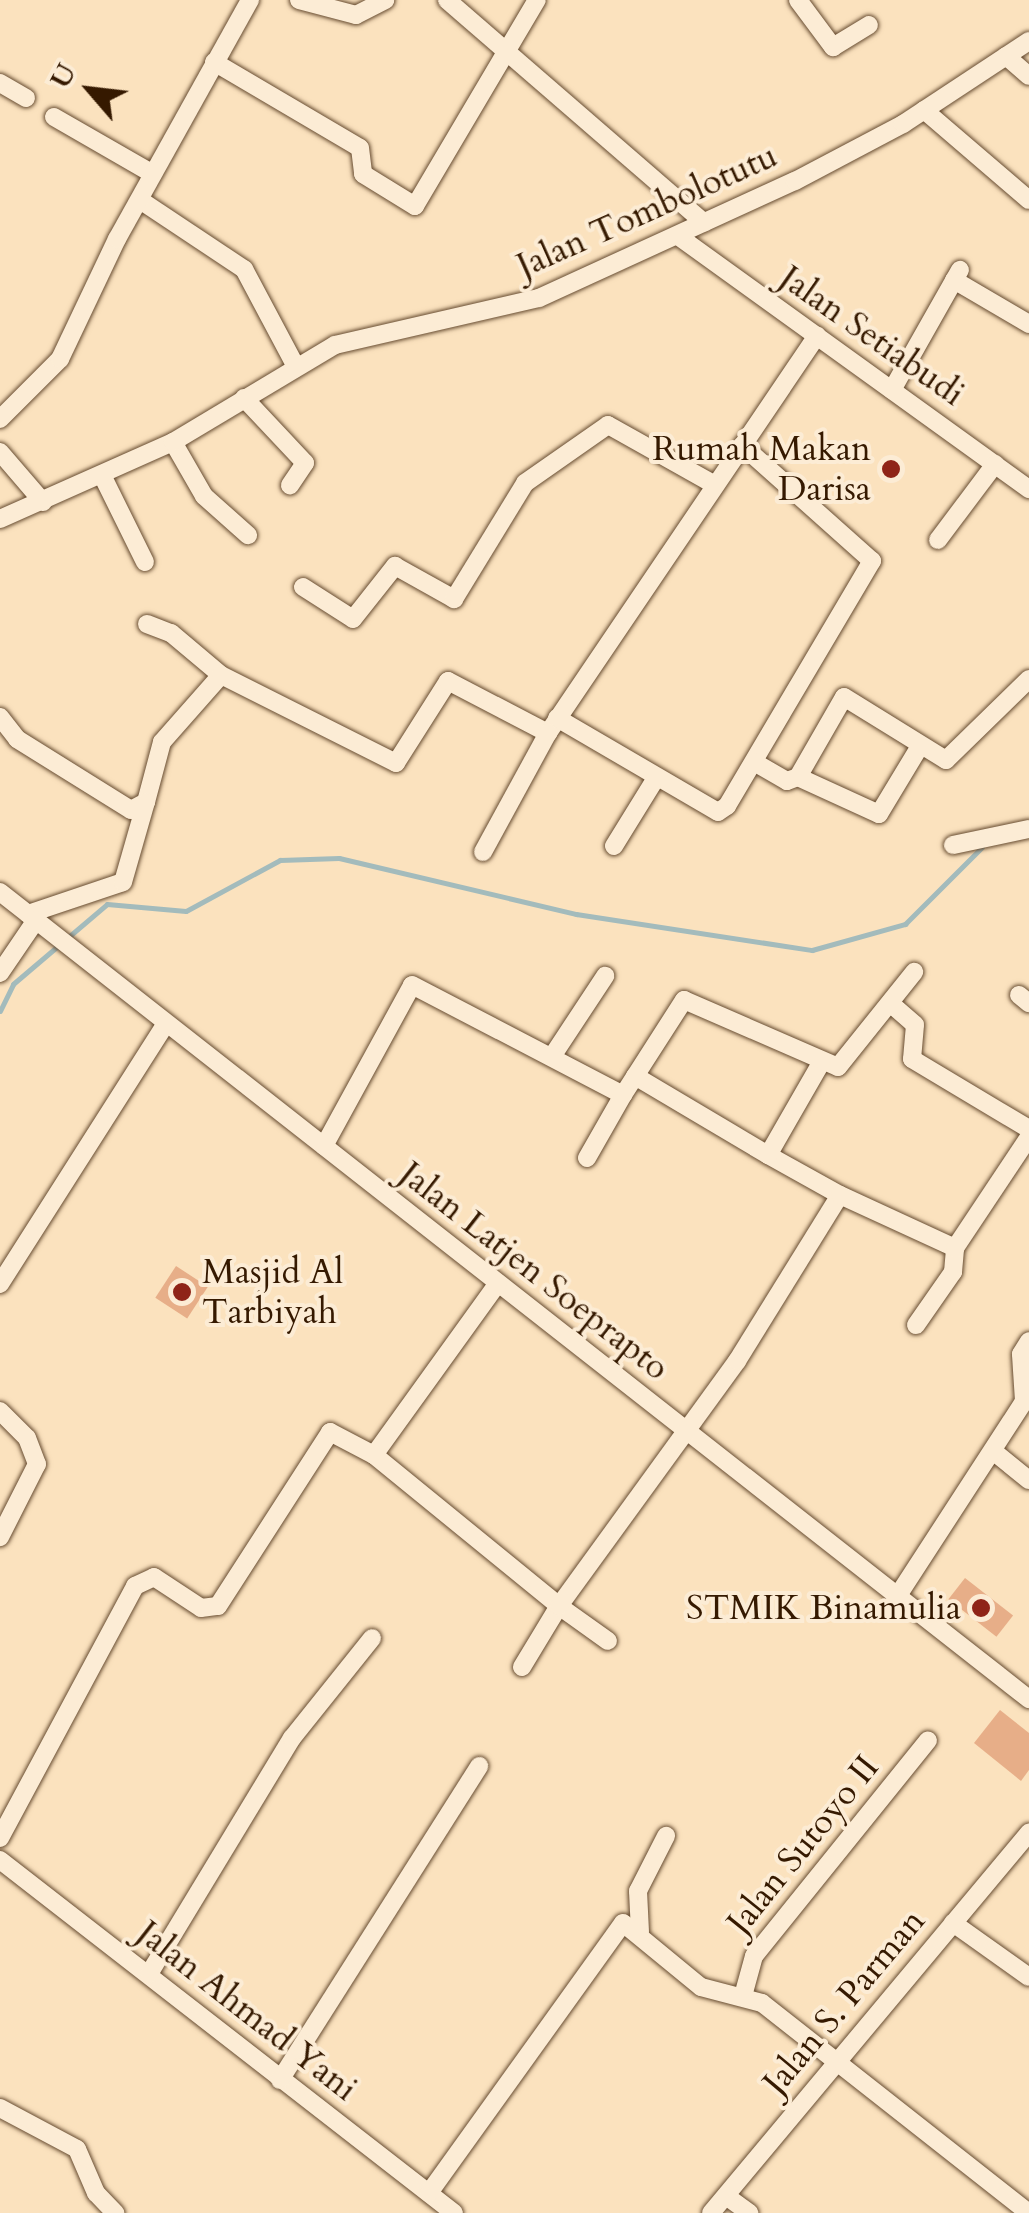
<!DOCTYPE html>
<style>
body{margin:0}
#map{position:relative;width:1029px;height:2213px;overflow:hidden;background:#fbe2be;font-family:Cardo,serif}
div>[style]{position:absolute}
[style*='--x']{left:calc(var(--x)*1px);top:calc(var(--y)*1px);width:calc(var(--w)*1px);rotate:calc(var(--a)*1deg)}
.stream>*{height:5px;margin:-2.5px;padding:0 2.5px;transform-origin:2.5px;border-radius:2.5px;background:#a3bbbc}
.building>*{inset:0;background:#e7ae88;transform-origin:0 0}
.roads{filter:drop-shadow(0 0 2px #664b30) drop-shadow(0 0 2px #664b30)}
.minor>*{height:18px;margin:-9px;padding:0 9px;transform-origin:9px;border-radius:9px;background:#fcecd5}
.dots>*{width:28px;height:28px;translate:-50% -50%;box-sizing:border-box;border:5px solid #fcecd5;border-radius:50%}
span{translate:-50% -50%;white-space:nowrap;text-align:center;line-height:1.15;-webkit-text-stroke:8px #fcecd5;paint-order:stroke}
.street-label{font-size:35px;color:#351900}
.poi-label{font-size:35px;color:#351900}
.right{translate:-100% -50%;text-align:right}
.left{translate:0 -50%;text-align:left}
.north{position:absolute;left:40px;top:40px;width:100px;height:100px;-webkit-text-stroke:8px #fcecd5;paint-order:stroke;rotate:298deg;font-size:28px;font-weight:700;line-height:40px;text-align:center;color:#351900}
.north::after{content:'';display:block;margin:auto;width:35px;height:45px;background:#351900;clip-path:polygon(50% 0,100% 100%,50% 72%,0 100%)}
</style>
<div id="map">
<div class="stream">
<i style="--x:0;--y:1011;--w:30;--a:-64"></i>
<i style="--x:13;--y:984;--w:123;--a:-40.4"></i>
<i style="--x:107;--y:904;--w:79;--a:5.1"></i>
<i style="--x:186;--y:911;--w:107;--a:-28.5"></i>
<i style="--x:280;--y:860;--w:59;--a:-1.9"></i>
<i style="--x:339;--y:858;--w:244;--a:13.3"></i>
<i style="--x:576;--y:914;--w:239;--a:8.7"></i>
<i style="--x:812;--y:950;--w:97;--a:-15.6"></i>
<i style="--x:905;--y:924;--w:109;--a:-45"></i>
</div>
<div class="building">
<i style="left:176px;top:1266px;width:38px;height:38px;rotate:33deg"></i>
<i style="left:965px;top:1578px;width:61px;height:27px;rotate:38deg"></i>
<i style="clip-path:polygon(1000px 1710px,1029px 1733px,1029px 1770px,1021px 1781px,974px 1743px)"></i>
</div>
<div class="roads">
<div class="minor">
<i style="--x:299;--y:0;--w:59;--a:14.7"></i>
<i style="--x:356;--y:15;--w:33;--a:-27"></i>
<i style="--x:447;--y:0;--w:340;--a:40.9"></i>
<i style="--x:798;--y:0;--w:59;--a:53.3"></i>
<i style="--x:833;--y:47;--w:42;--a:-31.4"></i>
<i style="--x:1006;--y:56;--w:30;--a:41"></i>
<i style="--x:214;--y:62;--w:169;--a:30.5"></i>
<i style="--x:360;--y:148;--w:26;--a:83"></i>
<i style="--x:363;--y:174;--w:61;--a:31.6"></i>
<i style="--x:415;--y:206;--w:239;--a:-59.4"></i>
<i style="--x:0;--y:83;--w:30;--a:30"></i>
<i style="--x:924;--y:110;--w:138;--a:40.6"></i>
<i style="--x:54;--y:117;--w:114;--a:29.9"></i>
<i style="--x:140;--y:200;--w:125;--a:33.6"></i>
<i style="--x:244;--y:269;--w:109;--a:62"></i>
<i style="--x:678;--y:236;--w:433;--a:35.8"></i>
<i style="--x:954;--y:280;--w:87;--a:30.4"></i>
<i style="--x:892;--y:390;--w:138;--a:-60.5"></i>
<i style="--x:244;--y:398;--w:89;--a:46.8"></i>
<i style="--x:305;--y:463;--w:27;--a:124"></i>
<i style="--x:0;--y:419;--w:85;--a:-45"></i>
<i style="--x:60;--y:359;--w:133;--a:-64.6"></i>
<i style="--x:117;--y:239;--w:274;--a:-60.9"></i>
<i style="--x:173;--y:442;--w:62;--a:60.1"></i>
<i style="--x:204;--y:496;--w:59;--a:41.6"></i>
<i style="--x:0;--y:452;--w:66;--a:49.3"></i>
<i style="--x:102;--y:475;--w:97;--a:63.7"></i>
<i style="--x:0;--y:519;--w:189;--a:-24"></i>
<i style="--x:173;--y:442;--w:189;--a:-30.9"></i>
<i style="--x:335;--y:345;--w:209;--a:-13"></i>
<i style="--x:539;--y:298;--w:281;--a:-24.6"></i>
<i style="--x:795;--y:181;--w:122;--a:-27.8"></i>
<i style="--x:903;--y:124;--w:151;--a:-33.4"></i>
<i style="--x:938;--y:540;--w:95;--a:-53.1"></i>
<i style="--x:303;--y:587;--w:59;--a:32.6"></i>
<i style="--x:353;--y:619;--w:68;--a:-51.6"></i>
<i style="--x:395;--y:566;--w:68;--a:29.2"></i>
<i style="--x:454;--y:599;--w:136;--a:-58.5"></i>
<i style="--x:525;--y:483;--w:101;--a:-34.9"></i>
<i style="--x:608;--y:425;--w:123;--a:29.3"></i>
<i style="--x:147;--y:624;--w:26;--a:21"></i>
<i style="--x:171;--y:633;--w:65;--a:40"></i>
<i style="--x:0;--y:717;--w:28;--a:52"></i>
<i style="--x:17;--y:739;--w:134;--a:31.9"></i>
<i style="--x:131;--y:810;--w:17;--a:-28"></i>
<i style="--x:146;--y:802;--w:62;--a:-75.1"></i>
<i style="--x:162;--y:742;--w:89;--a:-48.6"></i>
<i style="--x:221;--y:675;--w:196;--a:26.7"></i>
<i style="--x:396;--y:763;--w:97;--a:-57.6"></i>
<i style="--x:448;--y:681;--w:113;--a:27.5"></i>
<i style="--x:548;--y:733;--w:480;--a:-55.9"></i>
<i style="--x:557;--y:718;--w:186;--a:30.3"></i>
<i style="--x:718;--y:812;--w:11;--a:-34"></i>
<i style="--x:727;--y:806;--w:285;--a:-59.4"></i>
<i style="--x:872;--y:561;--w:174;--a:-138.3"></i>
<i style="--x:754;--y:762;--w:38;--a:30"></i>
<i style="--x:787;--y:781;--w:12;--a:-20"></i>
<i style="--x:798;--y:777;--w:92;--a:-60.1"></i>
<i style="--x:844;--y:697;--w:120;--a:31.7"></i>
<i style="--x:946;--y:760;--w:116;--a:-44.3"></i>
<i style="--x:798;--y:777;--w:89;--a:24.6"></i>
<i style="--x:879;--y:814;--w:79;--a:-58.9"></i>
<i style="--x:953;--y:845;--w:78;--a:-11.9"></i>
<i style="--x:614;--y:846;--w:80;--a:-58.3"></i>
<i style="--x:483;--y:852;--w:136;--a:-61.4"></i>
<i style="--x:0;--y:892;--w:1308;--a:38.11"></i>
<i style="--x:28;--y:914;--w:100;--a:-18.6"></i>
<i style="--x:123;--y:882;--w:83;--a:-74"></i>
<i style="--x:0;--y:973;--w:64;--a:-55.8"></i>
<i style="--x:1019;--y:995;--w:13;--a:39"></i>
<i style="--x:890;--y:1003;--w:33;--a:41"></i>
<i style="--x:915;--y:1025;--w:34;--a:95"></i>
<i style="--x:912;--y:1059;--w:136;--a:30.9"></i>
<i style="--x:553;--y:1055;--w:95;--a:-56.6"></i>
<i style="--x:821;--y:1063;--w:106;--a:119.9"></i>
<i style="--x:768;--y:1155;--w:82;--a:29.1"></i>
<i style="--x:635;--y:1076;--w:155;--a:30.7"></i>
<i style="--x:324;--y:1146;--w:183;--a:-61.3"></i>
<i style="--x:412;--y:985;--w:238;--a:27.5"></i>
<i style="--x:623;--y:1095;--w:113;--a:-57.3"></i>
<i style="--x:684;--y:1000;--w:168;--a:23.5"></i>
<i style="--x:838;--y:1067;--w:122;--a:-51.3"></i>
<i style="--x:587;--y:1158;--w:73;--a:-60.3"></i>
<i style="--x:0;--y:1284;--w:309;--a:-57.5"></i>
<i style="--x:916;--y:1325;--w:65;--a:-55.1"></i>
<i style="--x:953;--y:1272;--w:24;--a:-85"></i>
<i style="--x:0;--y:1411;--w:38;--a:45"></i>
<i style="--x:27;--y:1438;--w:28;--a:69"></i>
<i style="--x:37;--y:1464;--w:82;--a:116.9"></i>
<i style="--x:993;--y:1451;--w:46;--a:38.9"></i>
<i style="--x:374;--y:1455;--w:212;--a:-54.2"></i>
<i style="--x:895;--y:1600;--w:237;--a:-57"></i>
<i style="--x:1024;--y:1401;--w:47;--a:-93.7"></i>
<i style="--x:1021;--y:1354;--w:15;--a:-58"></i>
<i style="--x:522;--y:1667;--w:71;--a:-58.8"></i>
<i style="--x:559;--y:1606;--w:60;--a:35.5"></i>
<i style="--x:0;--y:1838;--w:286;--a:-61.8"></i>
<i style="--x:135;--y:1586;--w:21;--a:-25"></i>
<i style="--x:154;--y:1577;--w:56;--a:33.4"></i>
<i style="--x:201;--y:1608;--w:17;--a:-7"></i>
<i style="--x:218;--y:1606;--w:207;--a:-57.2"></i>
<i style="--x:330;--y:1432;--w:50;--a:27.6"></i>
<i style="--x:374;--y:1455;--w:239;--a:39.2"></i>
<i style="--x:559;--y:1606;--w:303;--a:-54"></i>
<i style="--x:737;--y:1361;--w:195;--a:-58.2"></i>
<i style="--x:840;--y:1195;--w:127;--a:24.7"></i>
<i style="--x:955;--y:1248;--w:133;--a:-56.3"></i>
<i style="--x:0;--y:1860;--w:575;--a:37.87"></i>
<i style="--x:953;--y:1923;--w:93;--a:35.4"></i>
<i style="--x:640;--y:1932;--w:41;--a:-92.8"></i>
<i style="--x:638;--y:1891;--w:62;--a:-63"></i>
<i style="--x:149;--y:1974;--w:276;--a:-58.8"></i>
<i style="--x:292;--y:1738;--w:128;--a:-51.3"></i>
<i style="--x:743;--y:1996;--w:41;--a:-74.6"></i>
<i style="--x:754;--y:1956;--w:277;--a:-51.1"></i>
<i style="--x:280;--y:2080;--w:372;--a:-57.6"></i>
<i style="--x:0;--y:2108;--w:87;--a:28"></i>
<i style="--x:77;--y:2149;--w:48;--a:66.6"></i>
<i style="--x:96;--y:2193;--w:28;--a:46"></i>
<i style="--x:429;--y:2193;--w:332;--a:-54.3"></i>
<i style="--x:623;--y:1923;--w:101;--a:39.4"></i>
<i style="--x:701;--y:1987;--w:63;--a:14.7"></i>
<i style="--x:762;--y:2003;--w:340;--a:38.2"></i>
<i style="--x:726;--y:2196;--w:29;--a:36"></i>
<i style="--x:711;--y:2213;--w:496;--a:-50.1"></i>
</div>
</div>
<div class="dots">
<i style="left:891px;top:469px;background:#8f2418"></i>
<i style="left:182px;top:1292px;background:#8f2418"></i>
<i style="left:981px;top:1608px;background:#8f2418"></i>
</div>
<div class="street-label">
<span style="left:647px;top:211px;rotate:-24deg">Jalan Tombolotutu</span>
<span style="left:872px;top:336px;rotate:35deg">Jalan Setiabudi</span>
<span style="left:534px;top:1271px;rotate:38deg">Jalan Latjen Soeprapto</span>
<span style="left:803px;top:1845px;rotate:-51deg">Jalan Sutoyo II</span>
<span style="left:844px;top:2002px;rotate:-50deg">Jalan S. Parman</span>
<span style="left:247px;top:2011px;rotate:38deg">Jalan Ahmad Yani</span>
</div>
<div class="poi-label">
<span class="right" style="left:871px;top:469px">Rumah Makan<br>Darisa</span>
<span class="left" style="left:202px;top:1292px">Masjid Al<br>Tarbiyah</span>
<span class="right" style="left:961px;top:1608px">STMIK Binamulia</span>
</div>
<div class="north">U</div>
</div>
